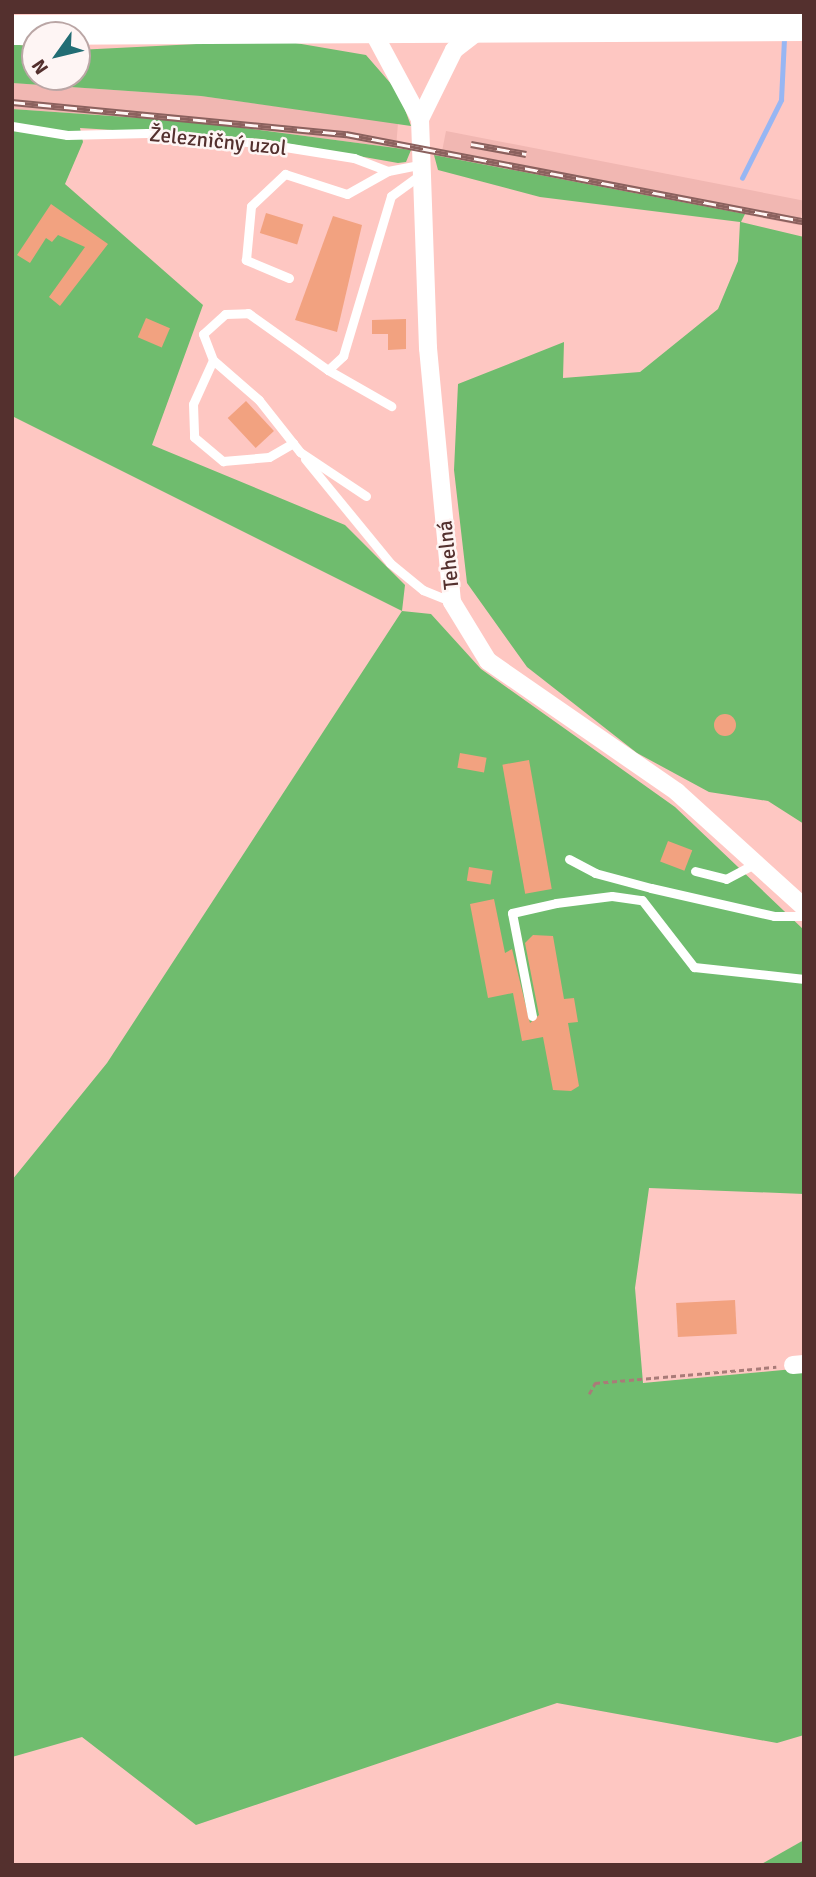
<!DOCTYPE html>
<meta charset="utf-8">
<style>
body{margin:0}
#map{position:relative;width:816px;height:1877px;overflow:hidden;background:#fec7c2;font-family:Signika,sans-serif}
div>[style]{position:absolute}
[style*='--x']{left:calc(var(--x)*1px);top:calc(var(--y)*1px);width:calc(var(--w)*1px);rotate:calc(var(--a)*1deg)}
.built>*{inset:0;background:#f1b7b2;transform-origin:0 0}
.green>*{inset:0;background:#6fbc6e}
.stream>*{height:4.5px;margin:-2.25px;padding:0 2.25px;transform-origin:2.25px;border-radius:2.25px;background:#97b6f3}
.building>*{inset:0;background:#f2a280;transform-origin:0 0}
.round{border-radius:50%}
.path>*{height:2.5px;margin-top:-1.25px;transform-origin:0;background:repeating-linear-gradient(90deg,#a97b78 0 5px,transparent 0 8.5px)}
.service>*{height:9px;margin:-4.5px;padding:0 4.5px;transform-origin:4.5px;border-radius:4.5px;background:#fff}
.minor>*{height:18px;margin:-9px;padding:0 9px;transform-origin:9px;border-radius:9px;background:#fff}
.primary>*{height:30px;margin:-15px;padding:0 15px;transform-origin:15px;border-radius:15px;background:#fff}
.rail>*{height:7px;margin-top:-3.5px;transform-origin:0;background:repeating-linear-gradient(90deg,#fef5f4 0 13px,#8b615e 0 26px);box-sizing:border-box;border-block:2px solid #8b615e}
span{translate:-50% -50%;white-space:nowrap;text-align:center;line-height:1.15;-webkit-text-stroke:5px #fef5f4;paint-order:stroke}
.street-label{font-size:21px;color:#54302e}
.frame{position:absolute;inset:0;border:14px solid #54302e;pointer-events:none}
.north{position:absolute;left:21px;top:21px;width:70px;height:70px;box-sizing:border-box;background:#fef5f4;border:2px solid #baa6a5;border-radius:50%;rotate:236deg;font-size:19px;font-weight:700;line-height:28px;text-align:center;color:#54302e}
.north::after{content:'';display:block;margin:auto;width:24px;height:32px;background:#226d74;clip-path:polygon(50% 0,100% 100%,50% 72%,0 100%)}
</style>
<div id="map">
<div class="built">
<i style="clip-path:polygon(12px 83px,201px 96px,398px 123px,396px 148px,198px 122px,12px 109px)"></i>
<i style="left:446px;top:131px;width:365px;height:25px;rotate:11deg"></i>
</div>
<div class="green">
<i style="clip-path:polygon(278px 40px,366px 55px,399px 93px,411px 126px,201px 96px,12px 83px,12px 44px,35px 47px,35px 77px,77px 77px,77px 50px)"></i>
<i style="clip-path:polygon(12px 109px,198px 122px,411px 150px,406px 162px,398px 163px,262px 139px,80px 128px,83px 142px,65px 184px,203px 305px,152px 445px,345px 525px,405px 585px,402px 611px,431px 614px,481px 669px,675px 807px,804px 930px,804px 1194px,649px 1188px,635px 1288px,643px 1383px,804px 1368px,804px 1735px,777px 1743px,557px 1703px,196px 1825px,82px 1737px,12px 1757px,12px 1180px,107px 1063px,402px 611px,12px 416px)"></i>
<i style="clip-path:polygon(434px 155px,745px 214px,741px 222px,804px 237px,804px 824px,768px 801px,709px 792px,637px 753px,527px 667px,467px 583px,454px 470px,458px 384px,564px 342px,563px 378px,640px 372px,718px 309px,738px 261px,740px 222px,540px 197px,438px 170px)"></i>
<i style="clip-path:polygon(804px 1840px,804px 1865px,760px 1865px)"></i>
</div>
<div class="stream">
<i style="--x:742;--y:178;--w:87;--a:-63.4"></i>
<i style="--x:781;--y:100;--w:62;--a:-87.2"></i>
</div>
<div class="building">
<i style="clip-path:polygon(51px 204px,108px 244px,60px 306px,49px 297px,85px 247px,58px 235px,52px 242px,46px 238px,30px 263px,17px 255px)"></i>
<i style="left:266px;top:213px;width:39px;height:21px;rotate:17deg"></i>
<i style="clip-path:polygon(333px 216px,362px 225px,337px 332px,295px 320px)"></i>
<i style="left:146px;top:318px;width:26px;height:21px;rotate:23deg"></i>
<i style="clip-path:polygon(406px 319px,406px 349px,388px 350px,388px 334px,372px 334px,372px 320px)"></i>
<i style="left:246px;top:401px;width:41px;height:25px;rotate:47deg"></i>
<i class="round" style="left:714px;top:714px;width:22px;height:22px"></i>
<i style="left:460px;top:753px;width:27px;height:15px;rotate:10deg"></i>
<i style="left:529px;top:760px;width:131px;height:27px;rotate:80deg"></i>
<i style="left:668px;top:841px;width:26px;height:22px;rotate:21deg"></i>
<i style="left:469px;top:867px;width:24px;height:14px;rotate:9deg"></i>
<i style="clip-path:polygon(494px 899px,505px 953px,512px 949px,530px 1023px,539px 1015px,525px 943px,533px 935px,553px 936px,564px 999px,574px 998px,578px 1022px,568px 1023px,579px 1086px,571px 1091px,553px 1090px,543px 1037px,522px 1041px,513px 993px,488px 998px,470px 904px)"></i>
<i style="left:735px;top:1300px;width:34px;height:59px;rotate:87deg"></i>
</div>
<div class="path">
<i style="--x:589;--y:1394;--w:13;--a:-61"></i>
<i style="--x:595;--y:1383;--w:182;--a:-5.1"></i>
</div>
<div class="service">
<i style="--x:12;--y:126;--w:56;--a:9.3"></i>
<i style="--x:67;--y:135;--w:80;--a:-1.4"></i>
<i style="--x:147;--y:133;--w:113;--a:5.1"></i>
<i style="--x:260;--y:143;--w:95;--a:9.1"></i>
<i style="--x:354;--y:158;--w:36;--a:21"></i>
<i style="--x:388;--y:171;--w:33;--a:-11"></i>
<i style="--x:289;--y:278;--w:47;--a:-157.3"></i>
<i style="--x:246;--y:260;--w:54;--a:-84.7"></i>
<i style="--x:251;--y:206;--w:47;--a:-43.3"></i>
<i style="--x:285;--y:174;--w:65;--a:17.9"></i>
<i style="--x:347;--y:194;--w:47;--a:-29.3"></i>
<i style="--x:213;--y:360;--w:48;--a:114.4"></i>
<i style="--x:193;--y:404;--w:33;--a:88"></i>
<i style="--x:194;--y:437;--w:38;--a:40"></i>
<i style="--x:223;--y:461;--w:46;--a:-5"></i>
<i style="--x:269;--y:457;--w:28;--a:-30"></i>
<i style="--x:328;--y:370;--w:73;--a:29.7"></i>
<i style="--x:305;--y:459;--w:134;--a:50.7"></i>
<i style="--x:390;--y:563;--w:43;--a:39.3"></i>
<i style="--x:423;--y:590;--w:31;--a:22"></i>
<i style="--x:366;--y:496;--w:79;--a:-146.3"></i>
<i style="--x:300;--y:452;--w:66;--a:-128.3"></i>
<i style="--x:259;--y:400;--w:61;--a:-139"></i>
<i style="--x:213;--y:360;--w:28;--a:-111"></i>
<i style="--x:203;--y:334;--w:30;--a:-42"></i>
<i style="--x:225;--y:314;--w:23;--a:-2"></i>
<i style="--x:248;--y:313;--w:98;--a:35.5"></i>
<i style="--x:328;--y:370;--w:21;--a:-43"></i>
<i style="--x:343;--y:356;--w:167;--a:-73.3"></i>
<i style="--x:391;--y:196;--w:37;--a:-36"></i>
<i style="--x:569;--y:859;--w:30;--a:28"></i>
<i style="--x:595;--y:873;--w:58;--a:15"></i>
<i style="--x:651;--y:888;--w:126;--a:12.8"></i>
<i style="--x:774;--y:916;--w:30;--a:0"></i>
<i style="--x:695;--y:871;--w:32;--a:14"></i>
<i style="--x:726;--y:879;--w:32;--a:-28"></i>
<i style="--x:532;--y:1016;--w:105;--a:-101"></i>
<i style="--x:512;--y:913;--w:45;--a:-12.8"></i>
<i style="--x:556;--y:903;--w:56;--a:-7.1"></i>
<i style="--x:612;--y:896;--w:30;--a:8"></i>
<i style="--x:642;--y:900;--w:85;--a:52.2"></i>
<i style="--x:694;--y:967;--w:111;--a:6.2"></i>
</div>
<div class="minor">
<i style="--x:372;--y:30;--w:101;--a:61.7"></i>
<i style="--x:420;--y:119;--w:229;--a:88"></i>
<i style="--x:428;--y:348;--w:255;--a:84.6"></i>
<i style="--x:452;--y:602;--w:69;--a:58.6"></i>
<i style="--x:488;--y:661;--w:230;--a:34.7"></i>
<i style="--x:677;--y:792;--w:171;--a:42.2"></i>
<i style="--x:420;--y:119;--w:77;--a:-63.8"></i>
<i style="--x:454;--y:50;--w:34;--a:-38"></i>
<i style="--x:793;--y:1365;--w:11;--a:-5"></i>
</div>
<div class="primary">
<i style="--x:12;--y:30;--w:792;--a:-0.29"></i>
</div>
<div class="rail">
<i style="--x:12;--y:102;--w:336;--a:5.5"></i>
<i style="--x:346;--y:134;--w:466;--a:10.8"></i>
<i style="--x:471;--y:144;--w:56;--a:10.3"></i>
</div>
<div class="street-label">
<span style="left:218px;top:141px;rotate:6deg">Železničný uzol</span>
<span style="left:448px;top:555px;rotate:-96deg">Tehelná</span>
</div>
<div class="frame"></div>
<div class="north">N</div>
</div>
